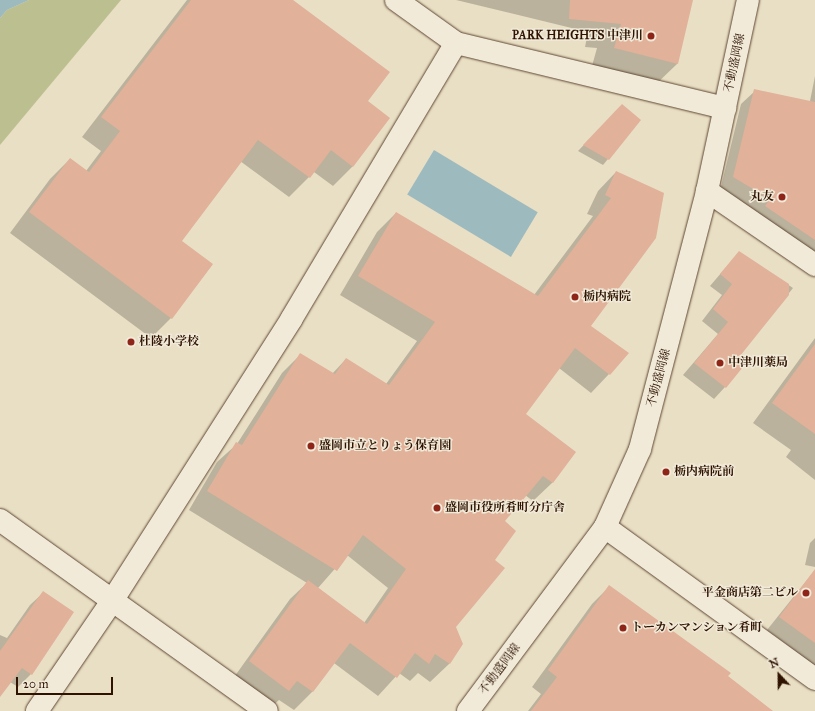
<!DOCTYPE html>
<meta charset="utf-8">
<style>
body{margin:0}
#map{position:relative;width:815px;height:711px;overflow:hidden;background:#e9dfc4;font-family:"IM FELL Great Primer","Noto Serif JP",serif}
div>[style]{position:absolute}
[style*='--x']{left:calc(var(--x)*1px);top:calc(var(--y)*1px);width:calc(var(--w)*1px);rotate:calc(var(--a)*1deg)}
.green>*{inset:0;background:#bcc090}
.water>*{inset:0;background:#9dbabf;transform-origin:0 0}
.shadow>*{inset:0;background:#0003}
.building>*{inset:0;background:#e1b19a}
.roads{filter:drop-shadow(0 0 1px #5e4631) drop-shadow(0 0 1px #5e4631)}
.street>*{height:22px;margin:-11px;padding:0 11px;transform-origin:11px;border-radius:11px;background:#f1ead9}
.secondary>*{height:22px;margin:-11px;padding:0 11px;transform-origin:11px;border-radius:11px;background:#f1ead9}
.dots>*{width:11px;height:11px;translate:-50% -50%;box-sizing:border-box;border:2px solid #f1ead9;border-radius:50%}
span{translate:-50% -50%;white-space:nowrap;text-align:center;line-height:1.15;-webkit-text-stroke:3px #f1ead9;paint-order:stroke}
.poi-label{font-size:12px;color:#2f1300;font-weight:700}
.right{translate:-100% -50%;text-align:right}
.left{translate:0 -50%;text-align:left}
.street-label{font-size:12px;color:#2f1300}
.north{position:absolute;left:759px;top:655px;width:40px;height:40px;-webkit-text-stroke:3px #f1ead9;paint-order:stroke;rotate:338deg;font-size:11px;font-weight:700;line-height:16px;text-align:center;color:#2f1300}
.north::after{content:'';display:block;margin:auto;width:14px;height:18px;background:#2f1300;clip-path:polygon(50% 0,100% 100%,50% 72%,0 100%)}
.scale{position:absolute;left:16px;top:677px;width:97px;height:18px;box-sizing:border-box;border:2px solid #2f1300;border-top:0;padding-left:5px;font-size:12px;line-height:14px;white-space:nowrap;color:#2f1300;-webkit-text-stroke:3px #f1ead9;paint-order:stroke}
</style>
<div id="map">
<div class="green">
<i style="clip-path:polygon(29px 0,121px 0,0 145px,0 18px,7px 10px)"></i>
</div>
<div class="water">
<i style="clip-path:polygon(0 0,29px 0,7px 10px,0 18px)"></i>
<i style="left:434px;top:150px;width:121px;height:52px;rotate:31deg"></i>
</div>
<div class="shadow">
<i style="clip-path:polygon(187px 0,291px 0,366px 101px,353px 166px,333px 186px,314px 172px,289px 197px,240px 161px,180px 241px,212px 265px,171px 318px,151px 338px,10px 233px,50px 179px,70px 159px,86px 171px,101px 151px,82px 137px)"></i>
<i style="clip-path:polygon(456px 0,692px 0,677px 64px,652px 88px,590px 73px,597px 48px,585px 47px,588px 32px)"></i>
<i style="clip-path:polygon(815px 76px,815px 258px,720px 191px,741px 104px,755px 91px,806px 121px)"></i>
<i style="clip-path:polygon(622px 105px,608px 159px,603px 165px,578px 151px)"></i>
<i style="clip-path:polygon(evenodd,616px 172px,590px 326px,609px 374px,591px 393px,559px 368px,524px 414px,575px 452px,552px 483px,533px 501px,525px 495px,504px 521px,493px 560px,455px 627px,462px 643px,449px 664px,430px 682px,418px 673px,410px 681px,399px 673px,378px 696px,334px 663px,312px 692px,294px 710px,279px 700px,269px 709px,232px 680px,290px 599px,307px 583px,189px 510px,217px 462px,237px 444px,282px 373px,300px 355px,332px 374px,346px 359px,386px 384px,417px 341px,340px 295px,377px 232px,396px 213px,534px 295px,593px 216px,587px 214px,598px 191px,616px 172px,347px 555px,388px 588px,364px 623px,318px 588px,347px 555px)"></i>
<i style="clip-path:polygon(739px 252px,793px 288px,738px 357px,725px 387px,714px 399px,683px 375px,718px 334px,702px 321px,722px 295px,710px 286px)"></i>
<i style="clip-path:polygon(815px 338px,815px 480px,786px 457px,791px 450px,753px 423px)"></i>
<i style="clip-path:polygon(815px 538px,815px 567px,805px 565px,810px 543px)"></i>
<i style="clip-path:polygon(815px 570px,815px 666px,767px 630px)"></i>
<i style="clip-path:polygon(609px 587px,727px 676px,772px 711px,528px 711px,541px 694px,532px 687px,592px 604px)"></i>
<i style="clip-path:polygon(43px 593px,31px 674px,18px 687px,10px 682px,0 696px,0 635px,7px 638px,30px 605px)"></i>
</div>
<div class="building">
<i style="clip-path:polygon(191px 0,293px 0,390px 72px,368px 101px,390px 118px,353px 167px,331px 150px,310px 178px,258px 140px,182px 241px,213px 264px,172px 319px,29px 212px,70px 158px,89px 172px,120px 131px,101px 117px)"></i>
<i style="clip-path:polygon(570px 0,693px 0,678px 64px,614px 48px,621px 24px,569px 19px)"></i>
<i style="clip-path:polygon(754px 89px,815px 102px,815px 240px,765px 206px,770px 199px,733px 177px)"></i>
<i style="clip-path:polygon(622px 104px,641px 120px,609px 160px,583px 145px)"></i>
<i style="clip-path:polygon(616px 171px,664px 193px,656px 238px,591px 326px,629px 353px,610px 375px,575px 348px,526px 414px,576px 452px,553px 483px,543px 476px,505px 521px,516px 531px,495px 560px,505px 568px,456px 627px,463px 644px,450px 664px,435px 654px,429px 664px,415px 653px,397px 678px,350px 643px,313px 692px,297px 681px,289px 691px,249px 661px,308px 580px,367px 624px,406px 569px,363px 535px,337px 571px,207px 491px,236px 442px,242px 445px,300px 353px,335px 374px,346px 358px,389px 385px,435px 322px,358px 276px,396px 212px,538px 296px,611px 198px,605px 195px)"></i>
<i style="clip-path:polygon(739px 251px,789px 284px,789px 295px,740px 356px,747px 362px,726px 388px,694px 363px,728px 322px,713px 309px,732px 284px,720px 274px)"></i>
<i style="clip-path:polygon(815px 344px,815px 434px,772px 403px)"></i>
<i style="clip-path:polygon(815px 569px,815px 643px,779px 617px)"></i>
<i style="clip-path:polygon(609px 585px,731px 673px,728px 676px,773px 711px,531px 711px,557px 677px,548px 670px)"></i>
<i style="clip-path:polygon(43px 591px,74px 612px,32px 675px,22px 668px,0 697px,0 651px)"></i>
</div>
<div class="roads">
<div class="street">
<i style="--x:396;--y:0;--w:74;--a:35.6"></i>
<i style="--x:456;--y:43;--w:277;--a:13.6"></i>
<i style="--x:707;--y:191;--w:131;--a:34.4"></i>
<i style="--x:0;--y:520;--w:328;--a:35.6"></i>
<i style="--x:605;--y:527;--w:259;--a:35.9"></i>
<i style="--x:37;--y:711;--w:133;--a:-55.7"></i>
<i style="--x:112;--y:601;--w:335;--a:-57.5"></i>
<i style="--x:292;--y:318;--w:320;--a:-59.2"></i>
</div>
<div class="secondary">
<i style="--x:468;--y:711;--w:229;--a:-53.3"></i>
<i style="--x:605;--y:527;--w:85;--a:-65.8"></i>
<i style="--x:640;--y:449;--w:267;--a:-75.4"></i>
<i style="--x:707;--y:191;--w:195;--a:-77.9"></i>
</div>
</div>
<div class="dots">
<i style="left:651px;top:36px;background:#8f2418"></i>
<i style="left:782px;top:197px;background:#8f2418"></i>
<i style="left:575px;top:297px;background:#8f2418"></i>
<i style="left:131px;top:342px;background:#8f2418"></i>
<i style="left:720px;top:363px;background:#8f2418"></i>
<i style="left:311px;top:446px;background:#8f2418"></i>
<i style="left:666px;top:472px;background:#8f2418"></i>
<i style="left:437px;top:508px;background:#8f2418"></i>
<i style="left:806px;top:593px;background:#8f2418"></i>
<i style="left:623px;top:628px;background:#8f2418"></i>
</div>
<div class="poi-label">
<span class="right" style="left:643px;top:36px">PARK HEIGHTS 中津川</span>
<span class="right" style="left:774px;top:197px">丸友</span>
<span class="left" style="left:583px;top:297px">栃内病院</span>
<span class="left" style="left:139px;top:342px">杜陵小学校</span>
<span class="left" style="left:728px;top:363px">中津川薬局</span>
<span class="left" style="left:319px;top:446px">盛岡市立とりょう保育園</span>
<span class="left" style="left:674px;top:472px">栃内病院前</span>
<span class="left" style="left:445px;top:508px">盛岡市役所肴町分庁舎</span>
<span class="right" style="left:798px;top:593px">平金商店第二ビル</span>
<span class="left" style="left:631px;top:628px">トーカンマンション肴町</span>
</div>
<div class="street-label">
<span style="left:735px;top:63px;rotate:-78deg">不動盛岡線</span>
<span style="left:659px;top:378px;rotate:-75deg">不動盛岡線</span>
<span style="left:500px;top:669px;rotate:-53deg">不動盛岡線</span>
</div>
<div class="north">N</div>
<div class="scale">20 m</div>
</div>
